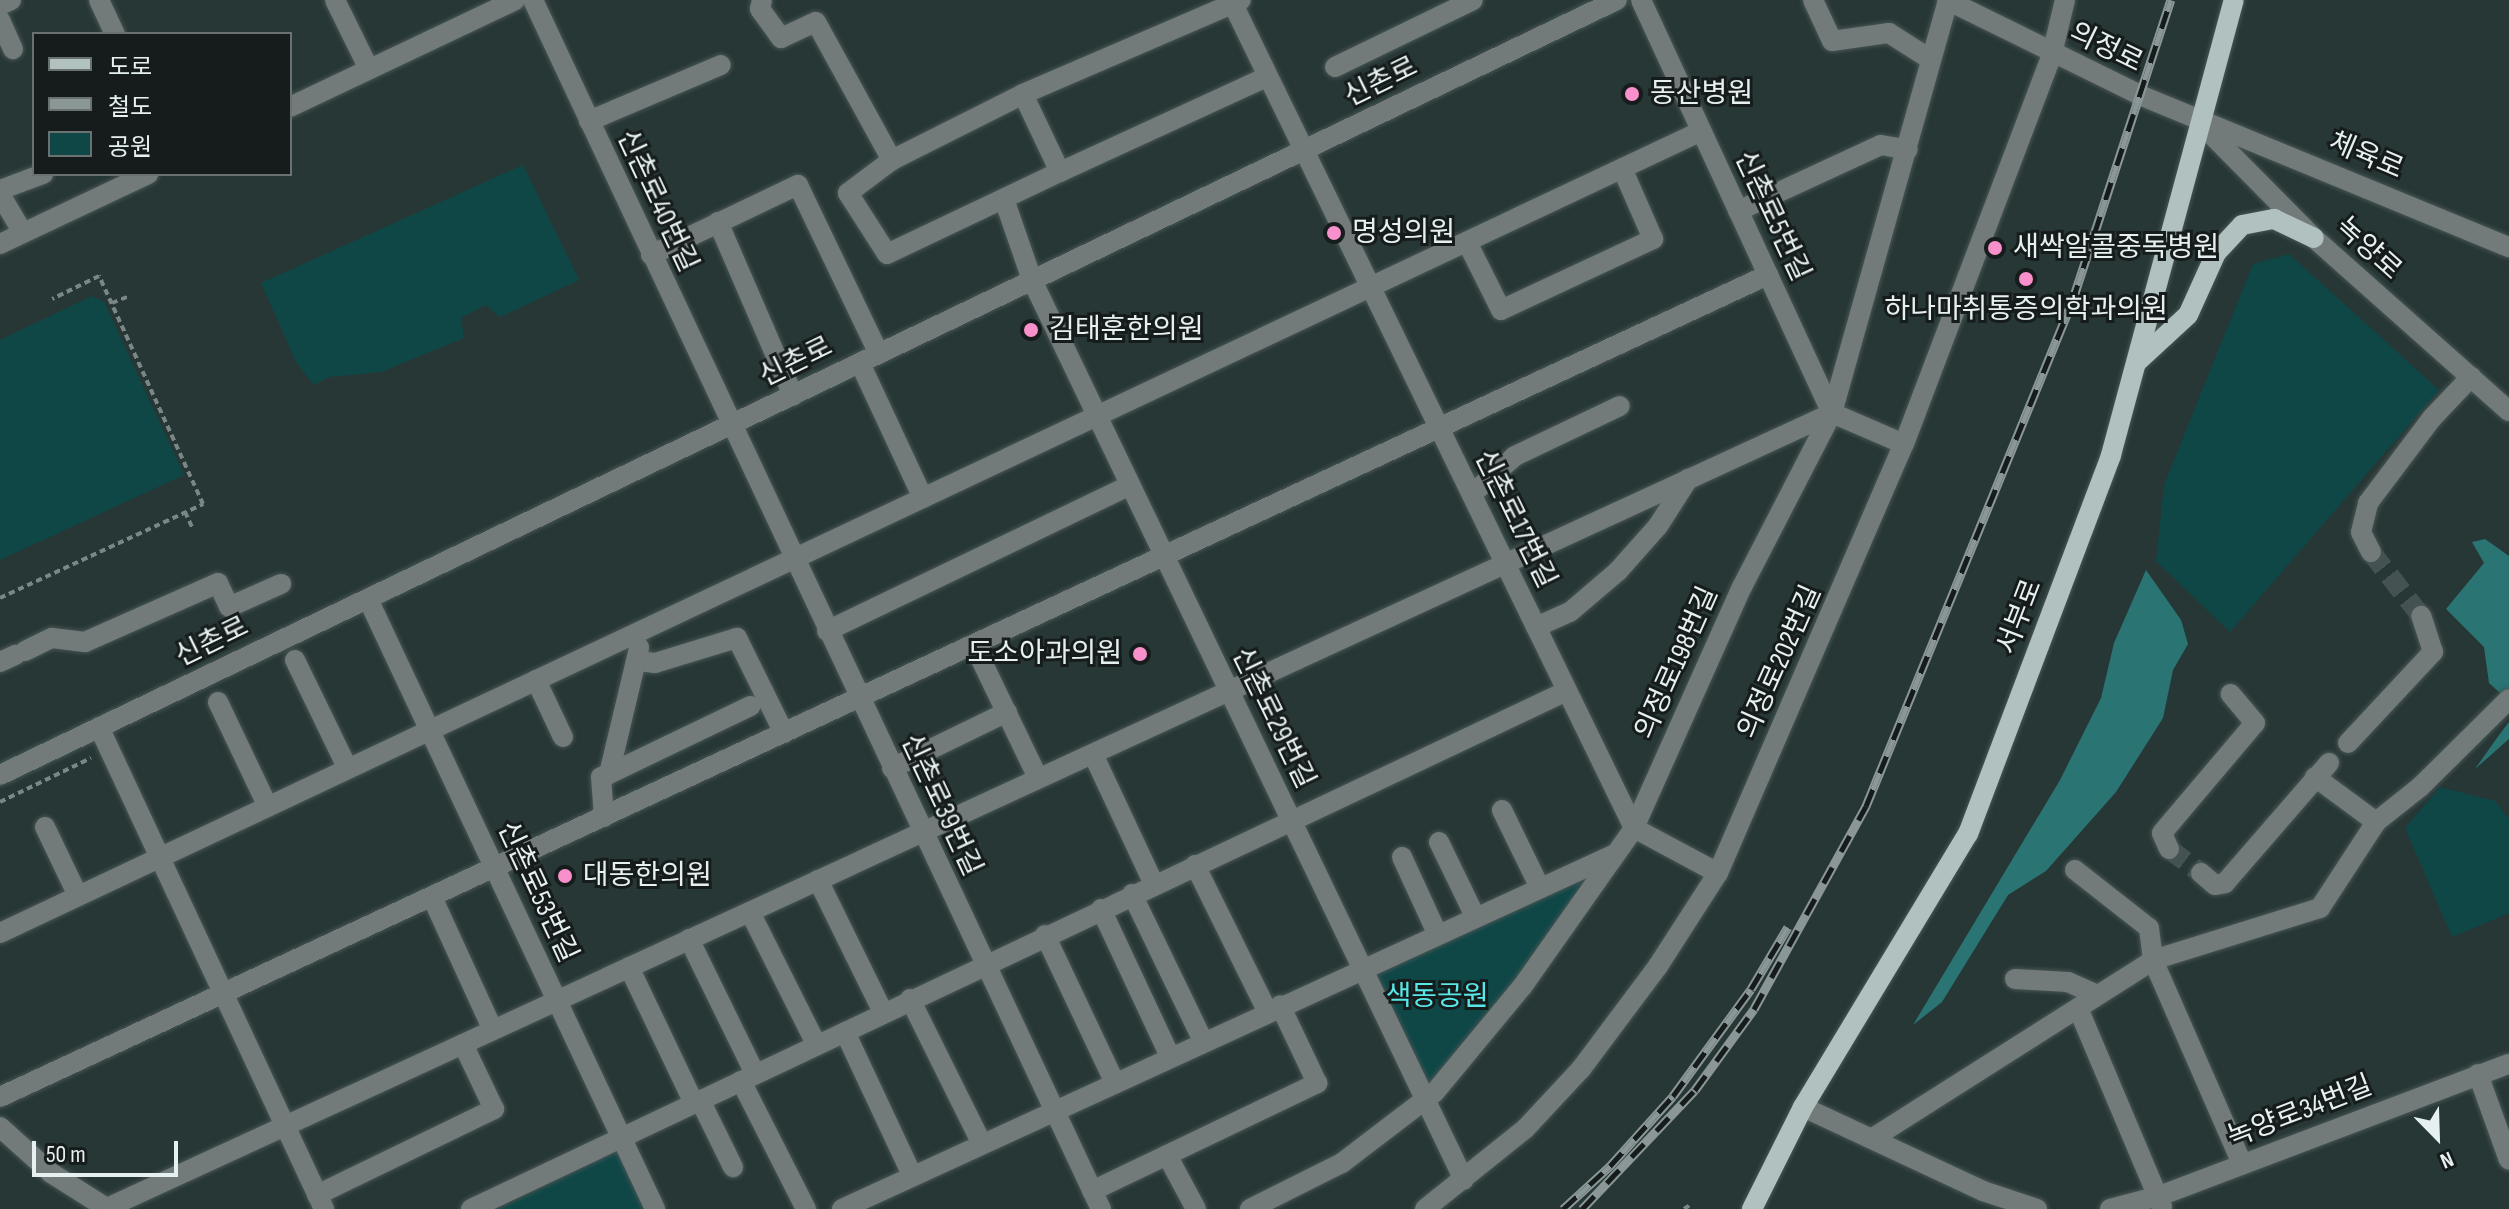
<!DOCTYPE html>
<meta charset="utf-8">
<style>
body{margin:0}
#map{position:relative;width:2509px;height:1209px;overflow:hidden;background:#273736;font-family:"Sofia Sans Condensed","Noto Sans KR",sans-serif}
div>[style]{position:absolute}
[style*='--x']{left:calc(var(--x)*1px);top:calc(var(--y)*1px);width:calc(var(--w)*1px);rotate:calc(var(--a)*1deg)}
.green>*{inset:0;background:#0f4747}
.forest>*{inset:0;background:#2a7474}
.minor-tunnel>*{height:20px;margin-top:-10px;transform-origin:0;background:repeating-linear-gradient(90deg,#445352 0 20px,transparent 0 30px)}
.path>*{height:4px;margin-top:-2px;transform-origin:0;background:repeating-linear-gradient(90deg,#7a8786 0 6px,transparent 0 10px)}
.roads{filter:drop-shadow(0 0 2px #465554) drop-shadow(0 0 2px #465554)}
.minor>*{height:20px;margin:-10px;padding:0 10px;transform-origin:10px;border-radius:10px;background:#737a7a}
.major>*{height:20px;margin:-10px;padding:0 10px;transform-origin:10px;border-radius:10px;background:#b1c1c0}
.rail>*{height:9px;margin-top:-4.5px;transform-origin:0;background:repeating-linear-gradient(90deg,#161c1c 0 18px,#8b9797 0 36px);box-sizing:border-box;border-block:2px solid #8b9797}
.dots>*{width:22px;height:22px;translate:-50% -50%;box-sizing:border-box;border:4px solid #161c1c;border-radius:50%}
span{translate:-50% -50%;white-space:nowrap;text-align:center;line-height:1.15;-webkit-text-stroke:6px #161c1c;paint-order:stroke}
.street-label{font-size:28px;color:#e7f0f0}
.poi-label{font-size:28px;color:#e7f0f0}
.left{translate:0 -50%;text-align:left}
.right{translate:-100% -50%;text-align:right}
.park-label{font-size:28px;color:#58e6e6}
.legend{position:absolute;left:32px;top:32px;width:260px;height:144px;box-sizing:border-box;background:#161c1c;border:2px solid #6a7171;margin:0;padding:10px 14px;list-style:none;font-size:24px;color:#e7f0f0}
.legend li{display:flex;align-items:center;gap:16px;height:40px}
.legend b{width:40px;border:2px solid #6a7171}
.north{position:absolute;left:2397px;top:1097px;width:80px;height:80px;-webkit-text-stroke:6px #161c1c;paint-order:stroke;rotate:157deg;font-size:22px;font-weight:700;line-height:32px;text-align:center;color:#e7f0f0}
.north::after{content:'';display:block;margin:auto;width:28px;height:36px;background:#e7f0f0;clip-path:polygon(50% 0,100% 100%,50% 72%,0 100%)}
.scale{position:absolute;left:32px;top:1141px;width:146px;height:36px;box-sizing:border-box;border:4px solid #e7f0f0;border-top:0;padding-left:10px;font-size:24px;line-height:28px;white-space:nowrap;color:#e7f0f0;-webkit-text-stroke:6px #161c1c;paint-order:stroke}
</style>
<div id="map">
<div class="green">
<i style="clip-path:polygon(523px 165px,579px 280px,500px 317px,486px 305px,461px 318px,464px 338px,381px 372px,329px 377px,314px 385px,296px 362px,261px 283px)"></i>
<i style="clip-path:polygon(2289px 254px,2439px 390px,2230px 632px,2156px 561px,2164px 485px,2253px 264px)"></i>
<i style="clip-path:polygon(92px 296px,104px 302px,184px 475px,0 560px,0 340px)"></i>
<i style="clip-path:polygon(2440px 787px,2495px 801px,2509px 819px,2509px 913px,2452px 937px,2405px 828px)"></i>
<i style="clip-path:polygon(1595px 868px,1541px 949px,1423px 1090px,1369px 971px)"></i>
<i style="clip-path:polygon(619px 1150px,648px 1209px,497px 1209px)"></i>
</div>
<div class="forest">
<i style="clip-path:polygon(2485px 539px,2509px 556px,2509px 701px,2489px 683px,2484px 647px,2446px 609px,2484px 563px,2472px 542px)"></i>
<i style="clip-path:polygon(2146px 570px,2181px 620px,2188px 644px,2173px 670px,2163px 718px,2116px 792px,2046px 871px,2008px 895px,1942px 1002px,1913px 1025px,2060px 780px,2101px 698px,2114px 643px)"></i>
<i style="clip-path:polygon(2509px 722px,2509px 739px,2475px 769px,2499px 735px)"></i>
</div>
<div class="minor-tunnel">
<i style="--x:2371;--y:552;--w:81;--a:52"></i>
<i style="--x:2169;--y:849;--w:40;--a:37"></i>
</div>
<div class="path">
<i style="--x:112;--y:303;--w:18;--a:-22"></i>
<i style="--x:185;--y:512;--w:17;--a:65"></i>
<i style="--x:0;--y:598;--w:224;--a:-24.8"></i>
<i style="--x:203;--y:504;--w:251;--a:-114.5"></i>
<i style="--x:99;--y:276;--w:52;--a:153.9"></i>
<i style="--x:0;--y:802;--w:101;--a:-25.8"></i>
<i style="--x:1684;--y:1209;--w:7;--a:-34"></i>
</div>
<div class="roads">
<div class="minor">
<i style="--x:99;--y:0;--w:38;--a:65"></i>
<i style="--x:335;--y:0;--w:77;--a:63.8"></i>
<i style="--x:533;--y:0;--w:1336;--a:64.84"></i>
<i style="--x:762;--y:0;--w:9;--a:103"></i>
<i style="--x:760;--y:9;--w:36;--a:54"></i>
<i style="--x:781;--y:38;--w:38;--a:-25"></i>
<i style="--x:816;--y:22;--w:158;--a:61.2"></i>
<i style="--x:892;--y:160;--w:147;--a:-26.7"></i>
<i style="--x:1023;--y:94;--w:237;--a:-23.3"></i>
<i style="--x:1231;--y:0;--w:921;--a:64.05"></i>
<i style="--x:1634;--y:828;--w:95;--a:28.2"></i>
<i style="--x:1641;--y:0;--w:455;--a:65.2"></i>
<i style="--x:1813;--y:0;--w:45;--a:65.1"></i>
<i style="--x:1832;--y:41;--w:58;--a:-8"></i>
<i style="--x:1889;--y:33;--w:49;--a:32.4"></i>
<i style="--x:1947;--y:0;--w:217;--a:26.2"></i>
<i style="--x:2142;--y:96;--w:397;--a:22.4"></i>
<i style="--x:0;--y:5;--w:12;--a:-24"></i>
<i style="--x:0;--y:20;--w:32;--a:66"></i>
<i style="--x:1335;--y:67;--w:153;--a:-25.9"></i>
<i style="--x:290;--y:107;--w:249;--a:-25.4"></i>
<i style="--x:589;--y:121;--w:143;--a:-23"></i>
<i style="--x:2204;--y:127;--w:156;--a:45.3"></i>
<i style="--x:2314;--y:238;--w:261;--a:41.6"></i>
<i style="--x:892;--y:160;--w:55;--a:143.1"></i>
<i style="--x:848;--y:193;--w:72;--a:57.4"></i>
<i style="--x:887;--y:254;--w:191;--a:-25.4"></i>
<i style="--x:1060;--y:172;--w:86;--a:-115.4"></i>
<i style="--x:1060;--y:172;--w:228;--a:-24.7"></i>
<i style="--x:0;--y:190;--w:46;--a:-20.4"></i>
<i style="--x:0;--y:194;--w:45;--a:59.5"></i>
<i style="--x:1004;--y:199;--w:86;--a:70.9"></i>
<i style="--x:1032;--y:280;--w:998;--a:64.36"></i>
<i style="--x:1738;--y:211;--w:157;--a:-24.8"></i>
<i style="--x:1881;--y:145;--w:27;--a:10"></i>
<i style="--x:718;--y:222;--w:189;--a:66.6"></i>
<i style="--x:1467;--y:242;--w:76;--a:63.4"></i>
<i style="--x:1501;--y:310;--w:168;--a:-25"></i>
<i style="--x:1653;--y:239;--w:77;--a:-113.6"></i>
<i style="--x:0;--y:244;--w:164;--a:-25.3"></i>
<i style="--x:651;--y:255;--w:163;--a:-25.5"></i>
<i style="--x:798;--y:185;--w:187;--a:64.4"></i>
<i style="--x:860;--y:363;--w:149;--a:65"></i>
<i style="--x:1472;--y:494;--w:57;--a:-41.5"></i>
<i style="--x:1515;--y:456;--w:116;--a:-25.5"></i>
<i style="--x:2371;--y:552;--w:22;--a:-117"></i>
<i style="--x:2361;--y:532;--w:30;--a:-76"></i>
<i style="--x:2368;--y:503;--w:106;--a:-53"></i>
<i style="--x:2432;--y:418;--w:57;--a:-46.4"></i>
<i style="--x:368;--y:599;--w:674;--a:64.8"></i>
<i style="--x:1536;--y:627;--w:37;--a:-24"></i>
<i style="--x:1570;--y:612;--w:63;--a:-40.5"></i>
<i style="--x:1618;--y:571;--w:60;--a:-48.4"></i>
<i style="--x:1658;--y:526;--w:56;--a:-57.4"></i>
<i style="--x:827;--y:631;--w:336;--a:-25.7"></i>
<i style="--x:974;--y:645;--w:148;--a:64.3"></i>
<i style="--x:25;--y:651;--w:30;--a:-26"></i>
<i style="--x:52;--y:638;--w:33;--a:7"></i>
<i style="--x:85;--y:642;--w:145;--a:-23.9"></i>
<i style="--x:218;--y:583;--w:26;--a:65"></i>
<i style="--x:229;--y:607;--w:57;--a:-23.9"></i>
<i style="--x:295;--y:660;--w:121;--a:64.1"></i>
<i style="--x:639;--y:661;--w:16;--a:7"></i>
<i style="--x:655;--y:663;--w:86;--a:-17"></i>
<i style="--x:737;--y:638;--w:106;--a:63.7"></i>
<i style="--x:0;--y:662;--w:17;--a:-25"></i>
<i style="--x:536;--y:680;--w:63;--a:64.7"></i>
<i style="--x:218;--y:702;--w:116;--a:64.5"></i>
<i style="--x:99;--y:727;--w:532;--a:64.98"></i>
<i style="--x:2348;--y:743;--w:125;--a:-47"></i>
<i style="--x:2433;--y:652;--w:38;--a:-108"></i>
<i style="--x:1093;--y:754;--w:144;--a:64.9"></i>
<i style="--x:892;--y:768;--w:128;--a:-26"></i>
<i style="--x:609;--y:774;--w:157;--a:-25.7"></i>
<i style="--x:0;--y:775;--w:1793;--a:-25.61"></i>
<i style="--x:2315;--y:777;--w:76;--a:36.4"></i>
<i style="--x:1502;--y:810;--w:85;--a:64"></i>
<i style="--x:604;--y:817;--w:40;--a:-94.3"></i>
<i style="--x:601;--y:777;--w:9;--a:-21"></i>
<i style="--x:609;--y:774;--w:130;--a:-76.6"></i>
<i style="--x:45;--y:827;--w:76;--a:64.4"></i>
<i style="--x:1439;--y:842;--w:82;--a:64.1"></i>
<i style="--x:2169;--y:849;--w:17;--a:-114"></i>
<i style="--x:2162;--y:833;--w:144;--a:-49.8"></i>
<i style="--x:2255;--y:723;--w:38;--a:-130"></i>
<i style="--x:1402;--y:857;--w:84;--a:65.3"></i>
<i style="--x:1195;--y:865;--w:163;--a:63.7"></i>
<i style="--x:2075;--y:870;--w:94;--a:38.1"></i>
<i style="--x:2149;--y:928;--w:32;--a:83"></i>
<i style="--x:2153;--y:960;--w:223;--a:66.4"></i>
<i style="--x:2201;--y:873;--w:18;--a:41"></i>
<i style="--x:2215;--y:885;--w:10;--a:-11"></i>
<i style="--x:2225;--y:883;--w:159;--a:-49.1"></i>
<i style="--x:818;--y:880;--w:147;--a:63.8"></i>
<i style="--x:1132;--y:894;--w:163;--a:64.2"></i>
<i style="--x:432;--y:897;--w:146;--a:65.4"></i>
<i style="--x:1101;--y:909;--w:162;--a:64.9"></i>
<i style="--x:750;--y:912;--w:148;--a:63.4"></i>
<i style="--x:0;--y:933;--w:1881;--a:-25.24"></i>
<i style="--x:1045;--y:935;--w:161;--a:64.7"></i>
<i style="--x:689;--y:939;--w:150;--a:63.9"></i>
<i style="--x:629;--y:967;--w:151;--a:64.5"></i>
<i style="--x:2015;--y:979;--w:53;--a:3.2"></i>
<i style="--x:2068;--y:982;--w:30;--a:24"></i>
<i style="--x:910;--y:999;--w:160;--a:63.6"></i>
<i style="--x:2078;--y:1008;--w:216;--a:67.1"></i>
<i style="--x:845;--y:1032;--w:158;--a:64.9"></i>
<i style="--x:2478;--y:1074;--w:91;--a:70.2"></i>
<i style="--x:741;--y:1081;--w:144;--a:63.1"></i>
<i style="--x:0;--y:1097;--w:1950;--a:-24.94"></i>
<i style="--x:700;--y:1100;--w:75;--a:63.8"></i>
<i style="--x:1803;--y:1107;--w:199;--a:25"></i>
<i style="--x:1983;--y:1191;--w:57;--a:18.4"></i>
<i style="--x:0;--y:1127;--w:69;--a:42"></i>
<i style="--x:51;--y:1173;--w:67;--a:32.3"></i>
<i style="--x:1873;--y:1138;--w:332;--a:-32.4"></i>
<i style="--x:2153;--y:960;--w:175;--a:-17.3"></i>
<i style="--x:2320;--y:908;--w:103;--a:-56.9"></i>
<i style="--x:2376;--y:822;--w:56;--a:-38.5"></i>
<i style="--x:2420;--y:787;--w:125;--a:-44.7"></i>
<i style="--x:1167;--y:1155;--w:61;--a:61.8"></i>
<i style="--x:1092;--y:1191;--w:250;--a:-25.6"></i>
<i style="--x:1317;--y:1083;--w:86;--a:-115.4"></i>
<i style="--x:317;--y:1195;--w:197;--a:-25.9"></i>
<i style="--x:494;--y:1109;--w:72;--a:-115.5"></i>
<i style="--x:107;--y:1208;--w:1899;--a:-24.74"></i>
<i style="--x:1832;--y:413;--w:78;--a:23.3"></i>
<i style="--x:471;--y:1209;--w:1212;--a:-25.3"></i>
<i style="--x:842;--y:1209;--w:848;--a:-24.66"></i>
<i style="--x:1250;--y:1209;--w:103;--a:-26.6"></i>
<i style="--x:1342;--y:1163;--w:117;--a:-37.4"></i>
<i style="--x:1435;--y:1092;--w:136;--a:-50.4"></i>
<i style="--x:1522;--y:987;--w:194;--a:-54.8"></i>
<i style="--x:1634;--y:828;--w:264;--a:-65.9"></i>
<i style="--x:1742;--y:587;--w:196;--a:-62.7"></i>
<i style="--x:1832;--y:413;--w:428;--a:-74.3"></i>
<i style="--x:1425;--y:1209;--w:128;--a:-38.7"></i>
<i style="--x:1525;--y:1129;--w:82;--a:-47"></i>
<i style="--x:1581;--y:1069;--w:129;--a:-53.2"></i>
<i style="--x:1658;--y:966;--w:111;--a:-57.2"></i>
<i style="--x:1718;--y:873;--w:468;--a:-66.6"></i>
<i style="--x:1904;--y:444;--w:417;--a:-69.2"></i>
<i style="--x:2052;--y:54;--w:56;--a:-76.5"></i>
<i style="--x:2110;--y:1209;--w:51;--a:-14.9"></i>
<i style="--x:2159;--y:1196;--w:374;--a:-20.7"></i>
</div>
<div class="major">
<i style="--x:2137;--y:362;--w:69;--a:-42.7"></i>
<i style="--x:2188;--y:315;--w:68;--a:-65.7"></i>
<i style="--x:2216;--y:253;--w:38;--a:-47"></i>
<i style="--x:2242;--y:225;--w:33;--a:-11"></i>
<i style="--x:2274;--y:219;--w:44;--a:25.4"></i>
<i style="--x:1752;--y:1209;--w:114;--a:-63.4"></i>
<i style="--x:1803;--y:1107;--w:319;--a:-58.9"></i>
<i style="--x:1968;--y:834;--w:405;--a:-69.3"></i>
<i style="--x:2111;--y:455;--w:471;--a:-74.9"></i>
</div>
</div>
<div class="rail">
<i style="--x:1563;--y:1209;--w:64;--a:-42.5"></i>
<i style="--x:1610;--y:1166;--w:94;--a:-48"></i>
<i style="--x:1673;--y:1096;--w:132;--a:-53.9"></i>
<i style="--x:1751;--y:989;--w:72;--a:-59.2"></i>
<i style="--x:1582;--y:1209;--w:164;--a:-46.5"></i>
<i style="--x:1695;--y:1090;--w:100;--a:-53.9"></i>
<i style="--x:1754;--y:1009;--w:232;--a:-61.1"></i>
<i style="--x:1866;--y:806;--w:544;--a:-67.77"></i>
<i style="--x:2072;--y:302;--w:318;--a:-71.9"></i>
</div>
<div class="dots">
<i style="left:1632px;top:94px;background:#f890cc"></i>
<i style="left:1334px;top:233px;background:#f890cc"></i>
<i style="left:1995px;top:248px;background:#f890cc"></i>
<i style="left:2026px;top:279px;background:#f890cc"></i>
<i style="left:1031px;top:330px;background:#f890cc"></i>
<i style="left:1140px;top:654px;background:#f890cc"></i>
<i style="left:565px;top:876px;background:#f890cc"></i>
</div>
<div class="street-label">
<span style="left:2106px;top:48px;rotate:26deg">의정로</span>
<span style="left:1381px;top:82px;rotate:-26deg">신촌로</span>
<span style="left:2366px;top:156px;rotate:23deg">체육로</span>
<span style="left:657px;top:201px;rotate:65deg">신촌로40번길</span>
<span style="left:1772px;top:216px;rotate:65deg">신촌로5번길</span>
<span style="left:2368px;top:249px;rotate:42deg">녹양로</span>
<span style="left:796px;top:362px;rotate:-26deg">신촌로</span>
<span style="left:1515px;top:519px;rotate:64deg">신촌로17번길</span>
<span style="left:2020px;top:617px;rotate:-69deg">서부로</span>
<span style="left:212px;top:642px;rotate:-26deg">신촌로</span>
<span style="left:1780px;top:662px;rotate:-66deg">의정로202번길</span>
<span style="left:1677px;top:663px;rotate:-66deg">의정로198번길</span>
<span style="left:1273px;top:718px;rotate:64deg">신촌로29번길</span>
<span style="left:941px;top:805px;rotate:65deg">신촌로39번길</span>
<span style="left:537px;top:892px;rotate:65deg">신촌로53번길</span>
<span style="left:2300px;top:1112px;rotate:-21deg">녹양로34번길</span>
</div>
<div class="poi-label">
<span class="left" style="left:1650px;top:94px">동산병원</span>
<span class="left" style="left:1352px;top:233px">명성의원</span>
<span class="left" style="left:2013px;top:248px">새싹알콜중독병원</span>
<span style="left:2026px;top:310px">하나마취통증의학과의원</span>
<span class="left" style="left:1049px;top:330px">김태훈한의원</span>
<span class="right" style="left:1122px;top:654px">도소아과의원</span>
<span class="left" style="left:583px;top:876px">대동한의원</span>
</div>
<div class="park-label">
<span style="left:1437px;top:997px">색동공원</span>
</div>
<ul class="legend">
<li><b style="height:10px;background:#b1c1c0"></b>도로</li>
<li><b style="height:10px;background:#8b9797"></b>철도</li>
<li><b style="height:22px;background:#0f4747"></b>공원</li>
</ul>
<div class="north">N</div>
<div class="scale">50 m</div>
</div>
